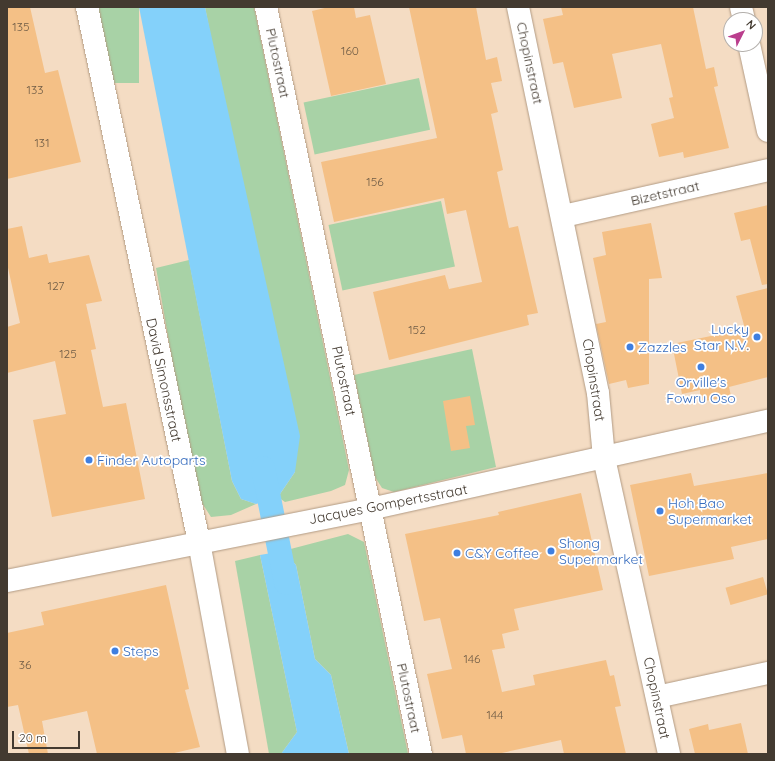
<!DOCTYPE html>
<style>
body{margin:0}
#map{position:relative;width:775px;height:761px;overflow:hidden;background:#f4dcc3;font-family:Quicksand,sans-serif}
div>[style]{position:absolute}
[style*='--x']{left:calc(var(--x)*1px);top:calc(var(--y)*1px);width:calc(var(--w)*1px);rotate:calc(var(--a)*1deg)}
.green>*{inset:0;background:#a8d2a6;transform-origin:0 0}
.water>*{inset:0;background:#84d1fa}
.canal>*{height:24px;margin:-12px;padding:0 12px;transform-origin:12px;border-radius:12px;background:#84d1fa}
.building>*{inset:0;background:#f4c086;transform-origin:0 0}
.roads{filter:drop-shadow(0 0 1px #b29b84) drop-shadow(0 0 1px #b29b84)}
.minor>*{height:22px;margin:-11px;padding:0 11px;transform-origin:11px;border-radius:11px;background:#fff}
.dots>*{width:11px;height:11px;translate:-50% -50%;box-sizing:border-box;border:2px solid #fff;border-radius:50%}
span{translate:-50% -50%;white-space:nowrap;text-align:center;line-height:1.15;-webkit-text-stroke:3.5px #fff;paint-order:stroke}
.number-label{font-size:12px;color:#6f5c46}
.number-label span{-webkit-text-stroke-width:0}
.street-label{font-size:14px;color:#433a30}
.shop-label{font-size:14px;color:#366cbe}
.right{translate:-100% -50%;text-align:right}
.left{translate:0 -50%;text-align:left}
.frame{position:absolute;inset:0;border:8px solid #433a30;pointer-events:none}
.north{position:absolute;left:723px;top:12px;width:40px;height:40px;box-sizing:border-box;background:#fff;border:1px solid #b4b0ac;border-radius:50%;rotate:48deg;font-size:11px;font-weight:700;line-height:16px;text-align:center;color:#433a30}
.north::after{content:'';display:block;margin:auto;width:14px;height:18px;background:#ba3e8d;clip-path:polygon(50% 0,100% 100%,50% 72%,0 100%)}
.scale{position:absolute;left:12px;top:731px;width:68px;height:18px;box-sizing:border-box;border:2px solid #433a30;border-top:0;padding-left:5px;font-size:12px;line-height:14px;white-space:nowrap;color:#433a30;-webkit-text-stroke:3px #fff;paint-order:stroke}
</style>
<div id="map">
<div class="green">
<i style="left:98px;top:7px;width:41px;height:76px"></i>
<i style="clip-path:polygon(205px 7px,254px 7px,349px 470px,345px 485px,331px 491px,285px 502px,278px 497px,295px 472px)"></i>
<i style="left:419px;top:78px;width:53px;height:118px;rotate:78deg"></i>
<i style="left:441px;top:201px;width:67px;height:115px;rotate:78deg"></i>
<i style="clip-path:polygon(189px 260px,232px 481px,241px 499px,256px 504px,231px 515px,211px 517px,200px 500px,192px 473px,156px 268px)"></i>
<i style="clip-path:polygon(472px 349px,496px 467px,394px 492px,382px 488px,375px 477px,354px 375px)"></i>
<i style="clip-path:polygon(348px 534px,364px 542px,408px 754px,349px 754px,331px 675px,315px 659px,296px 565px,283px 551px)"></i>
<i style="clip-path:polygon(260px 555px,297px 732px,281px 754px,269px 754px,235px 561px)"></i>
</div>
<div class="water">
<i style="clip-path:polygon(139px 7px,205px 7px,300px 436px,295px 472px,278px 497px,256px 504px,241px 499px,232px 481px)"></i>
<i style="clip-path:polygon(283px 551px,296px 565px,315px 659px,331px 675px,349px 754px,281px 754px,297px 732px,260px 555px)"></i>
</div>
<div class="canal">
<i style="--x:263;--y:468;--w:117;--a:78.7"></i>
</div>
<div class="building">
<i style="clip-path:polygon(7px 7px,30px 7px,45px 73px,58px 70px,81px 162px,7px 179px)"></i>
<i style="clip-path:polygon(329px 7px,354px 7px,356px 18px,370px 15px,386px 84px,331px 96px,312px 11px)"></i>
<i style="clip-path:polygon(409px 7px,476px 7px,486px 60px,497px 57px,502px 81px,491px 83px,498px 112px,491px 114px,503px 170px,497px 172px,509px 228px,518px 226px,538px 313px,527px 315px,529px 325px,389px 360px,373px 292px,445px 275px,449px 289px,482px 282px,466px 210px,447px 214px,444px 198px,334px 222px,321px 162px,437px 138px)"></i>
<i style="clip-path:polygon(561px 7px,693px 7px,706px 69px,714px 67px,718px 86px,714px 87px,729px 148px,684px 158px,683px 152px,659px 157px,651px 124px,674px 118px,669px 98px,673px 97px,661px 44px,612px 54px,622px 98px,574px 108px,563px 62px,553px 64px,543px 19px,563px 15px)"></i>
<i style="clip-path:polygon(768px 205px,768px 284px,762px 285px,750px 239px,741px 241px,734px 213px)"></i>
<i style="clip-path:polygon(651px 223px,662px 278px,649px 279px,649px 384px,628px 388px,626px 380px,609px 384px,596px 324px,606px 322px,593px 258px,606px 255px,602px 232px)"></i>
<i style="clip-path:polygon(22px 226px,29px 258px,47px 254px,49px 263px,89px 255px,102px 301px,86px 304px,96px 349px,91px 350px,103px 407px,126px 403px,145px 499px,52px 517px,33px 420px,66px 414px,55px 361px,7px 373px,7px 327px,20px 323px,7px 263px,7px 229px)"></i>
<i style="clip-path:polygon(768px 288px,768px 377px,729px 387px,731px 396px,700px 402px,700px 390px,682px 394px,672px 344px,745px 329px,736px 296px)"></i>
<i style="clip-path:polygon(470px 396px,475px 425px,466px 426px,470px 448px,451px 451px,443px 401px)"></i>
<i style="clip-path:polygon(691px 473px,694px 486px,768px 473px,768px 539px,731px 547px,734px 559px,649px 576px,630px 485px)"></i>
<i style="clip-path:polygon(581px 493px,603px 590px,514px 609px,519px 630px,502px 634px,505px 648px,492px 650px,502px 692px,535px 685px,533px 675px,606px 660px,610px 676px,614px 675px,621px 706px,615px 707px,626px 754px,564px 754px,561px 740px,497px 754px,466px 754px,462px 735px,442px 739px,427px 674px,452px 669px,440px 618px,424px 621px,405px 534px,499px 515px,498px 512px)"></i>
<i style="left:763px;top:577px;width:18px;height:39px;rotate:74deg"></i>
<i style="clip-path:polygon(166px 585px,189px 689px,185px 690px,200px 747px,170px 754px,97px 754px,87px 711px,42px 721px,48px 754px,29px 754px,18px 705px,7px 707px,7px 633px,44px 625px,41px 612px)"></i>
<i style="clip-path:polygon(741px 723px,748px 754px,695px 754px,689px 729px,708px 724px,709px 730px)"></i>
</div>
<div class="roads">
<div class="minor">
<i style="--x:87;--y:7;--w:547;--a:78.18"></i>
<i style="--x:199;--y:542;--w:216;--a:79.6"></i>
<i style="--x:266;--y:7;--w:763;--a:78.28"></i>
<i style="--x:518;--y:7;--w:394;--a:78.3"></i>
<i style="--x:598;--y:393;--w:65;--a:84.7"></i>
<i style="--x:604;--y:458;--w:303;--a:77.6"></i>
<i style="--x:741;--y:7;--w:13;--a:77"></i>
<i style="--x:749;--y:44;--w:89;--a:77.7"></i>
<i style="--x:563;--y:216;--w:210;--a:-12.6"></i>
<i style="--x:7;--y:581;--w:370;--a:-11.2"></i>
<i style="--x:370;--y:509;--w:408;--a:-12.5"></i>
<i style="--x:657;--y:697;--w:114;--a:-12.2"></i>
</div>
</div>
<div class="dots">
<i style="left:757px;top:337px;background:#3f7fe0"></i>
<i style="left:630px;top:347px;background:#3f7fe0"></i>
<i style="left:701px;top:367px;background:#3f7fe0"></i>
<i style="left:89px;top:460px;background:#3f7fe0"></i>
<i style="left:660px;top:511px;background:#3f7fe0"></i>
<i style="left:551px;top:551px;background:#3f7fe0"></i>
<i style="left:457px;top:553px;background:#3f7fe0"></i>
<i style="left:115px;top:651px;background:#3f7fe0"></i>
</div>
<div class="number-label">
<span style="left:21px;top:27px">135</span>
<span style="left:350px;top:51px">160</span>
<span style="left:35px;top:90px">133</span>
<span style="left:42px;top:143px">131</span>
<span style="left:375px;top:182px">156</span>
<span style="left:56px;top:286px">127</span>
<span style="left:417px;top:330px">152</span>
<span style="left:68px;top:354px">125</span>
<span style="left:472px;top:659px">146</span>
<span style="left:25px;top:665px">36</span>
<span style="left:495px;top:715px">144</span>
</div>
<div class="street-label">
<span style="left:278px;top:63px;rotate:78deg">Plutostraat</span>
<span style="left:530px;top:63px;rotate:78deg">Chopinstraat</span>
<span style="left:665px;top:193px;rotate:-13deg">Bizetstraat</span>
<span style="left:164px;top:380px;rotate:78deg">David Simonsstraat</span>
<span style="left:594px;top:380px;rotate:81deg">Chopinstraat</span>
<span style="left:344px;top:381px;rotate:78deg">Plutostraat</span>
<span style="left:388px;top:504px;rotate:-11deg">Jacques Gompertsstraat</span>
<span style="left:409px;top:698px;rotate:78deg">Plutostraat</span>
<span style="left:657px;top:698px;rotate:78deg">Chopinstraat</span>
</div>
<div class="shop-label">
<span class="right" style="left:749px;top:337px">Lucky<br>Star N.V.</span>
<span class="left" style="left:638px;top:347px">Zazzles</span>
<span style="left:701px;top:390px">Orville's<br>Fowru Oso</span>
<span class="left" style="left:97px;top:460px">Finder Autoparts</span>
<span class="left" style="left:668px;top:511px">Hoh Bao<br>Supermarket</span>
<span class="left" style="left:559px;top:551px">Shong<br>Supermarket</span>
<span class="left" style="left:465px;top:553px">C&amp;Y Coffee</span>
<span class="left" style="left:123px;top:651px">Steps</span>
</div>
<div class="frame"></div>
<div class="north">N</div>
<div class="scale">20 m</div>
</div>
